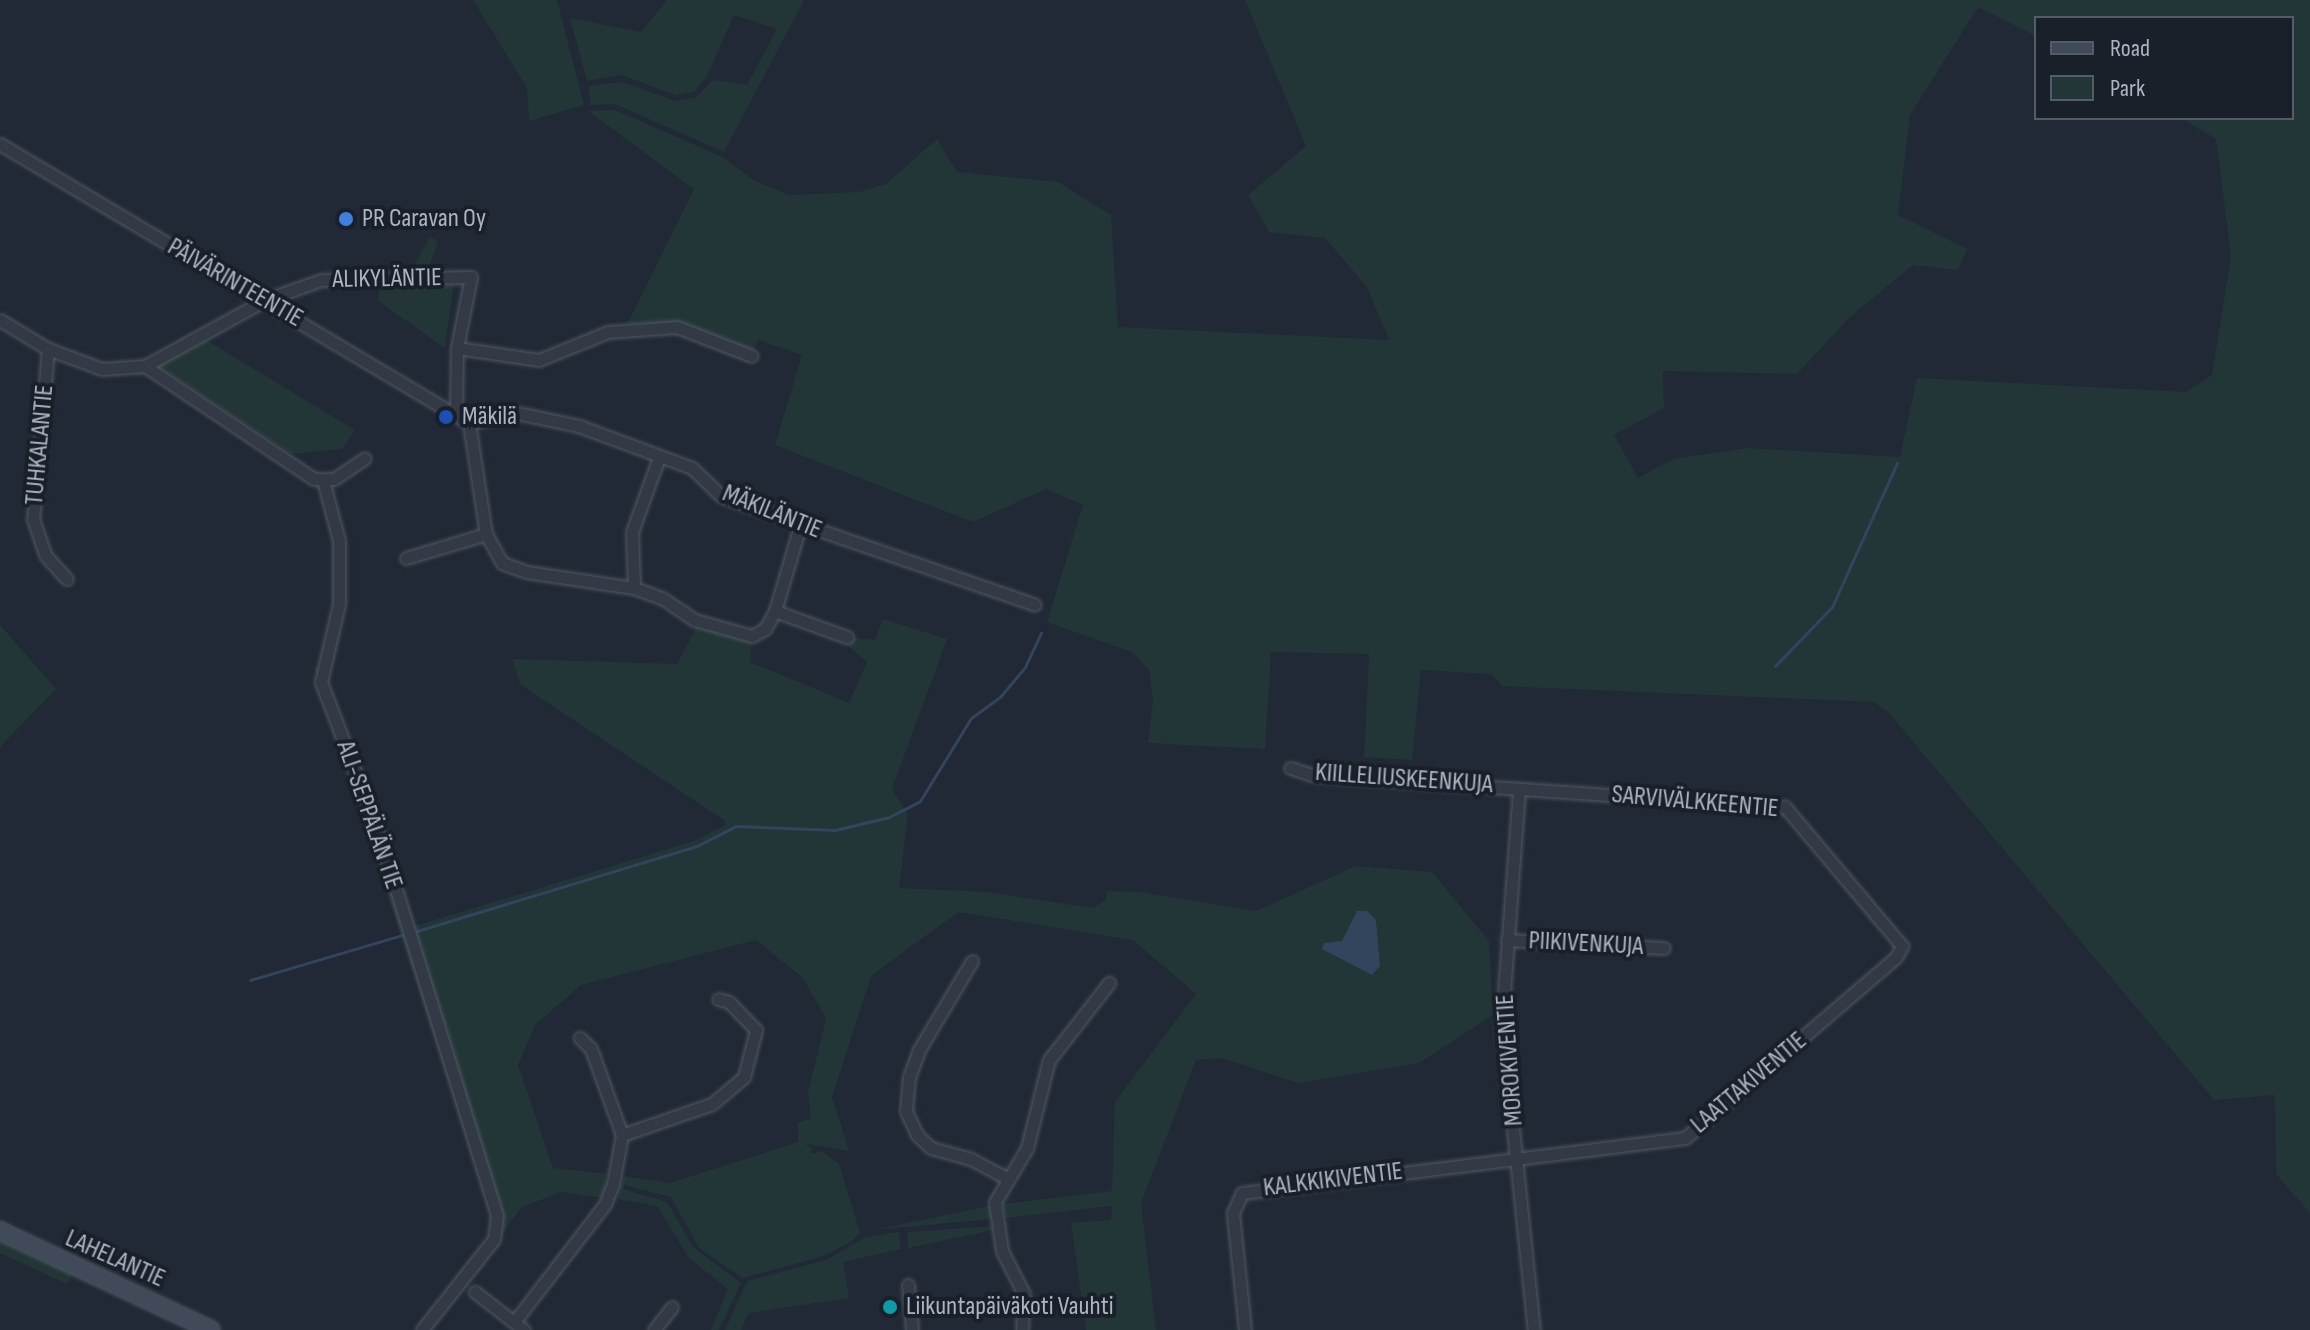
<!DOCTYPE html>
<meta charset="utf-8">
<style>
body{margin:0}
#map{position:relative;width:2310px;height:1330px;overflow:hidden;background:#202935;font-family:"Sofia Sans Condensed",sans-serif}
div>[style]{position:absolute}
[style*='--x']{left:calc(var(--x)*1px);top:calc(var(--y)*1px);width:calc(var(--w)*1px);rotate:calc(var(--a)*1deg)}
.green>*{inset:0;background:#223637}
.water>*{inset:0;background:#33445d}
.stream>*{height:3px;margin:-1.5px;padding:0 1.5px;transform-origin:1.5px;border-radius:1.5px;background:#33445d}
.roads{filter:drop-shadow(0 0 2px #505864) drop-shadow(0 0 2px #505864)}
.street>*{height:11px;margin:-5.5px;padding:0 5.5px;transform-origin:5.5px;border-radius:5.5px;background:#333a46}
.secondary>*{height:16px;margin:-8px;padding:0 8px;transform-origin:8px;border-radius:8px;background:#414a59}
.dots>*{width:22px;height:22px;translate:-50% -50%;box-sizing:border-box;border:4px solid #19202a;border-radius:50%}
span{translate:-50% -50%;white-space:nowrap;text-align:center;line-height:1.15;-webkit-text-stroke:8px #19202a;paint-order:stroke}
.poi-label{font-size:26px;color:#adb5c3}
.left{translate:0 -50%;text-align:left}
.street-label{font-size:26px;color:#adb5c3}
.legend{position:absolute;left:2034px;top:16px;width:260px;height:104px;box-sizing:border-box;background:#19202a;border:2px solid #545c67;margin:0;padding:10px 14px;list-style:none;font-size:24px;color:#adb5c3}
.legend li{display:flex;align-items:center;gap:16px;height:40px}
.legend b{width:40px;border:2px solid #545c67}
</style>
<div id="map">
<div class="green">
<i style="clip-path:polygon(473px 0,557px 0,584px 105px,529px 121px,527px 88px)"></i>
<i style="clip-path:polygon(667px 0,804px 0,724px 152px,615px 104px,591px 105px,588px 86px,622px 82px,675px 101px,697px 97px,713px 80px,747px 85px,777px 29px,734px 15px,707px 76px,694px 92px,675px 95px,622px 75px,587px 81px,570px 18px,641px 32px)"></i>
<i style="clip-path:polygon(evenodd,1245px 0,2310px 0,2310px 1213px,2276px 1174px,2275px 1095px,2214px 1100px,1888px 712px,1874px 702px,1502px 686px,1491px 674px,1421px 670px,1412px 760px,1364px 757px,1369px 654px,1271px 652px,1265px 749px,1148px 743px,1153px 700px,1149px 670px,1132px 652px,1047px 622px,1083px 505px,1046px 489px,973px 522px,775px 445px,802px 355px,758px 340px,753px 352px,681px 324px,628px 323px,694px 189px,588px 111px,615px 110px,722px 157px,755px 181px,789px 195px,859px 192px,886px 184px,937px 139px,957px 172px,1058px 182px,1111px 215px,1118px 327px,1389px 340px,1367px 287px,1325px 238px,1269px 232px,1248px 195px,1306px 146px,1245px 0,1978px 7px,2036px 36px,2036px 18px,2292px 18px,2292px 118px,2181px 118px,2216px 139px,2231px 256px,2212px 375px,2186px 392px,1917px 378px,1900px 457px,1748px 448px,1673px 459px,1638px 478px,1614px 435px,1664px 408px,1663px 371px,1797px 374px,1849px 318px,1913px 265px,1958px 270px,1967px 249px,1898px 215px,1910px 115px,1978px 7px)"></i>
<i style="clip-path:polygon(430px 236px,438px 242px,423px 283px,454px 282px,445px 348px,377px 300px,383px 279px,409px 276px)"></i>
<i style="clip-path:polygon(206px 340px,355px 430px,342px 449px,291px 454px,158px 366px)"></i>
<i style="clip-path:polygon(883px 619px,947px 639px,892px 789px,908px 814px,899px 888px,988px 892px,1092px 908px,1105px 901px,1107px 891px,1139px 892px,1256px 911px,1356px 866px,1432px 872px,1489px 941px,1493px 1015px,1419px 1063px,1298px 1083px,1222px 1058px,1196px 1060px,1141px 1203px,1156px 1330px,1086px 1330px,1071px 1223px,1111px 1220px,1112px 1206px,1006px 1218px,1003px 1204px,1112px 1191px,1115px 1102px,1196px 994px,1133px 940px,958px 912px,871px 976px,832px 1097px,849px 1151px,801px 1143px,810px 1146px,812px 1154px,821px 1151px,839px 1164px,860px 1233px,852px 1241px,824px 1256px,743px 1278px,699px 1248px,671px 1197px,624px 1185px,623px 1189px,667px 1202px,693px 1247px,741px 1283px,719px 1330px,711px 1330px,728px 1289px,689px 1258px,657px 1206px,618px 1199px,624px 1176px,670px 1183px,798px 1142px,798px 1122px,811px 1119px,808px 1093px,826px 1018px,802px 977px,756px 940px,581px 985px,535px 1025px,518px 1065px,553px 1168px,607px 1174px,603px 1198px,561px 1192px,522px 1207px,499px 1237px,314px 667px,330px 665px,327px 685px,415px 926px,694px 841px,725px 825px,724px 820px,520px 684px,512px 659px,677px 664px,700px 621px,752px 636px,750px 662px,849px 703px,867px 662px,845px 643px,847px 637px,875px 640px)"></i>
<i style="clip-path:polygon(0 625px,56px 689px,0 747px)"></i>
<i style="clip-path:polygon(989px 1206px,991px 1219px,874px 1230px)"></i>
<i style="clip-path:polygon(0 1219px,78px 1262px,67px 1284px,0 1253px)"></i>
<i style="clip-path:polygon(993px 1226px,993px 1230px,908px 1248px,907px 1232px)"></i>
<i style="clip-path:polygon(899px 1232px,901px 1249px,843px 1262px,849px 1298px,749px 1313px,741px 1330px,725px 1330px,747px 1281px,826px 1260px,866px 1237px)"></i>
</div>
<div class="water">
<i style="clip-path:polygon(1357px 911px,1367px 911px,1376px 920px,1380px 966px,1372px 975px,1322px 949px,1324px 943px,1342px 941px)"></i>
</div>
<div class="stream">
<i style="--x:1775;--y:666;--w:82;--a:-46"></i>
<i style="--x:1832;--y:607;--w:158;--a:-65.7"></i>
<i style="--x:417;--y:931;--w:293;--a:-16.9"></i>
<i style="--x:697;--y:846;--w:44;--a:-27.1"></i>
<i style="--x:736;--y:826;--w:99;--a:2.3"></i>
<i style="--x:835;--y:830;--w:56;--a:-13.5"></i>
<i style="--x:889;--y:817;--w:35;--a:-27"></i>
<i style="--x:920;--y:801;--w:97;--a:-58.4"></i>
<i style="--x:971;--y:718;--w:36;--a:-36"></i>
<i style="--x:1000;--y:697;--w:39;--a:-50"></i>
<i style="--x:1025;--y:667;--w:38;--a:-65"></i>
<i style="--x:250;--y:980;--w:159;--a:-16.5"></i>
</div>
<div class="roads">
<div class="street">
<i style="--x:0;--y:144;--w:546;--a:30.75"></i>
<i style="--x:0;--y:320;--w:56;--a:31.1"></i>
<i style="--x:48;--y:349;--w:58;--a:20.3"></i>
<i style="--x:102;--y:369;--w:43;--a:-4"></i>
<i style="--x:145;--y:366;--w:137;--a:-28.8"></i>
<i style="--x:265;--y:300;--w:59;--a:-19.7"></i>
<i style="--x:321;--y:280;--w:150;--a:-1.1"></i>
<i style="--x:471;--y:277;--w:72;--a:101.2"></i>
<i style="--x:457;--y:348;--w:65;--a:90.9"></i>
<i style="--x:457;--y:348;--w:83;--a:8.3"></i>
<i style="--x:539;--y:360;--w:74;--a:-22.1"></i>
<i style="--x:608;--y:332;--w:69;--a:-4.1"></i>
<i style="--x:677;--y:327;--w:80;--a:21.1"></i>
<i style="--x:48;--y:349;--w:171;--a:95"></i>
<i style="--x:33;--y:519;--w:39;--a:71"></i>
<i style="--x:46;--y:556;--w:31;--a:48"></i>
<i style="--x:145;--y:366;--w:203;--a:33.8"></i>
<i style="--x:314;--y:479;--w:20;--a:0"></i>
<i style="--x:334;--y:479;--w:37;--a:-34"></i>
<i style="--x:469;--y:423;--w:49;--a:-11.8"></i>
<i style="--x:517;--y:413;--w:63;--a:11.8"></i>
<i style="--x:579;--y:426;--w:121;--a:20.4"></i>
<i style="--x:692;--y:468;--w:40;--a:44"></i>
<i style="--x:721;--y:496;--w:332;--a:19.1"></i>
<i style="--x:469;--y:423;--w:112;--a:81.3"></i>
<i style="--x:486;--y:534;--w:33;--a:61"></i>
<i style="--x:502;--y:563;--w:27;--a:20"></i>
<i style="--x:527;--y:572;--w:108;--a:8.5"></i>
<i style="--x:634;--y:588;--w:30;--a:20"></i>
<i style="--x:662;--y:598;--w:40;--a:34"></i>
<i style="--x:695;--y:620;--w:59;--a:15.7"></i>
<i style="--x:752;--y:636;--w:15;--a:-28"></i>
<i style="--x:765;--y:629;--w:21;--a:-61"></i>
<i style="--x:775;--y:611;--w:89;--a:-73.6"></i>
<i style="--x:323;--y:480;--w:63;--a:75.3"></i>
<i style="--x:339;--y:541;--w:63;--a:90"></i>
<i style="--x:339;--y:604;--w:80;--a:103"></i>
<i style="--x:321;--y:682;--w:160;--a:69.1"></i>
<i style="--x:378;--y:831;--w:402;--a:72.8"></i>
<i style="--x:497;--y:1215;--w:24;--a:97"></i>
<i style="--x:494;--y:1239;--w:116;--a:128.4"></i>
<i style="--x:406;--y:558;--w:84;--a:-16.7"></i>
<i style="--x:634;--y:588;--w:56;--a:-92"></i>
<i style="--x:632;--y:532;--w:80;--a:-70.2"></i>
<i style="--x:775;--y:611;--w:77;--a:19.9"></i>
<i style="--x:1519;--y:789;--w:234;--a:94.2"></i>
<i style="--x:1502;--y:1022;--w:310;--a:84.1"></i>
<i style="--x:1507;--y:940;--w:157;--a:2.9"></i>
<i style="--x:972;--y:961;--w:104;--a:120.8"></i>
<i style="--x:919;--y:1050;--w:29;--a:110"></i>
<i style="--x:909;--y:1077;--w:34;--a:95"></i>
<i style="--x:906;--y:1111;--w:26;--a:65"></i>
<i style="--x:917;--y:1135;--w:19;--a:43"></i>
<i style="--x:931;--y:1148;--w:41;--a:15.4"></i>
<i style="--x:971;--y:1159;--w:40;--a:28"></i>
<i style="--x:622;--y:1135;--w:95;--a:-19"></i>
<i style="--x:712;--y:1104;--w:42;--a:-40.2"></i>
<i style="--x:744;--y:1077;--w:49;--a:-75.7"></i>
<i style="--x:756;--y:1030;--w:39;--a:-134"></i>
<i style="--x:729;--y:1002;--w:11;--a:-165"></i>
<i style="--x:908;--y:1285;--w:45;--a:84.9"></i>
<i style="--x:475;--y:1292;--w:62;--a:37.8"></i>
<i style="--x:515;--y:1321;--w:148;--a:-52.4"></i>
<i style="--x:605;--y:1204;--w:22;--a:-68"></i>
<i style="--x:613;--y:1184;--w:50;--a:-79.6"></i>
<i style="--x:622;--y:1135;--w:91;--a:-109.8"></i>
<i style="--x:591;--y:1049;--w:16;--a:-135"></i>
<i style="--x:654;--y:1330;--w:29;--a:-52"></i>
<i style="--x:1022;--y:1330;--w:36;--a:-87"></i>
<i style="--x:1024;--y:1294;--w:48;--a:-117.1"></i>
<i style="--x:1002;--y:1251;--w:49;--a:-98.1"></i>
<i style="--x:995;--y:1202;--w:63;--a:-59.3"></i>
<i style="--x:1027;--y:1148;--w:91;--a:-76"></i>
<i style="--x:1049;--y:1060;--w:98;--a:-52.1"></i>
<i style="--x:1245;--y:1330;--w:118;--a:-95.9"></i>
<i style="--x:1233;--y:1213;--w:22;--a:-66"></i>
<i style="--x:1242;--y:1193;--w:446;--a:-7.1"></i>
<i style="--x:1685;--y:1138;--w:278;--a:-40.6"></i>
<i style="--x:1896;--y:957;--w:13;--a:-61"></i>
<i style="--x:1902;--y:946;--w:182;--a:-130.1"></i>
<i style="--x:1785;--y:807;--w:474;--a:-176.1"></i>
<i style="--x:1312;--y:775;--w:23;--a:-162"></i>
</div>
<div class="secondary">
<i style="--x:0;--y:1231;--w:233;--a:25.1"></i>
</div>
</div>
<div class="dots">
<i style="left:346px;top:219px;background:#3f7fe0"></i>
<i style="left:446px;top:417px;background:#1a4fb4"></i>
<i style="left:890px;top:1307px;background:#0f9aa8"></i>
</div>
<div class="poi-label">
<span class="left" style="left:362px;top:219px">PR Caravan Oy</span>
<span class="left" style="left:462px;top:417px">Mäkilä</span>
<span class="left" style="left:906px;top:1307px">Liikuntapäiväkoti Vauhti</span>
</div>
<div class="street-label">
<span style="left:387px;top:279px;rotate:-1deg">ALIKYLÄNTIE</span>
<span style="left:235px;top:283px;rotate:30deg">PÄIVÄRINTEENTIE</span>
<span style="left:40px;top:445px;rotate:-85deg">TUHKALANTIE</span>
<span style="left:772px;top:512px;rotate:22deg">MÄKILÄNTIE</span>
<span style="left:1404px;top:779px;rotate:4deg">KIILLELIUSKEENKUJA</span>
<span style="left:1695px;top:802px;rotate:5deg">SARVIVÄLKKEENTIE</span>
<span style="left:369px;top:815px;rotate:71deg">ALI-SEPPÄLÄN TIE</span>
<span style="left:1586px;top:944px;rotate:3deg">PIIKIVENKUJA</span>
<span style="left:1510px;top:1060px;rotate:-94deg">MOROKIVENTIE</span>
<span style="left:1749px;top:1083px;rotate:-40deg">LAATTAKIVENTIE</span>
<span style="left:1333px;top:1180px;rotate:-7deg">KALKKIKIVENTIE</span>
<span style="left:115px;top:1259px;rotate:24deg">LAHELANTIE</span>
</div>
<ul class="legend">
<li><b style="height:10px;background:#414a59"></b>Road</li>
<li><b style="height:22px;background:#223637"></b>Park</li>
</ul>
</div>
